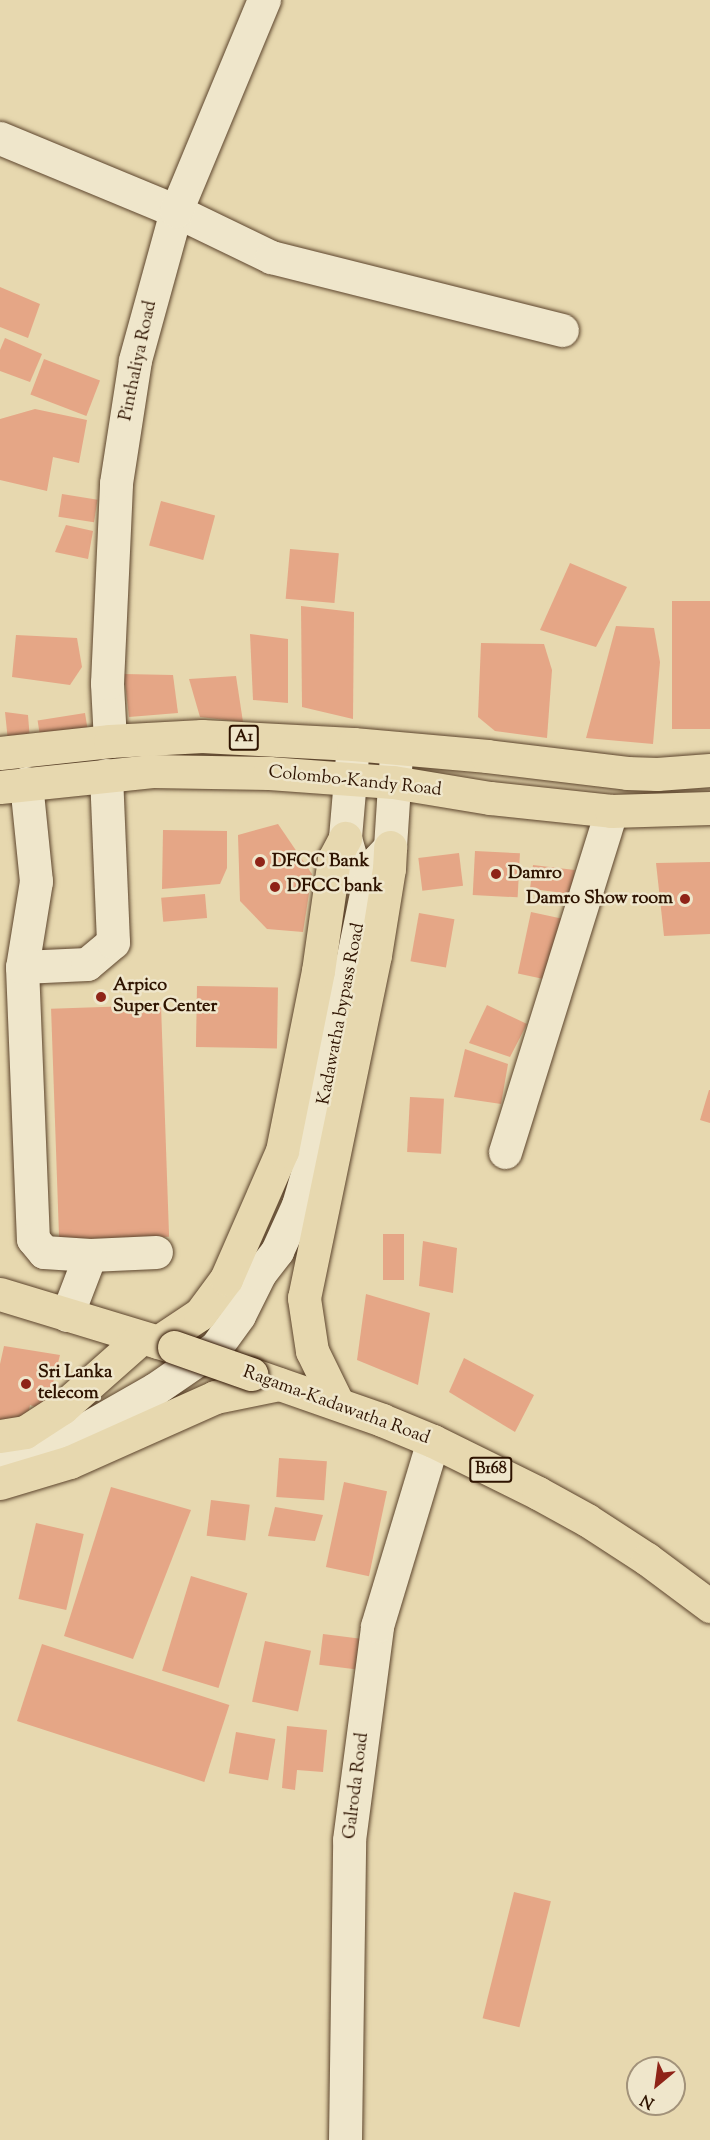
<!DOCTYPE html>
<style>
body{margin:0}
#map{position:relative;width:710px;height:2140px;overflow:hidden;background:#e7d8af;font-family:"Sorts Mill Goudy",serif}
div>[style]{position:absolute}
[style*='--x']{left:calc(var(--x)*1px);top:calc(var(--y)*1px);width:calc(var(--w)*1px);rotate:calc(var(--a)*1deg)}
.building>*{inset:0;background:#e5a686;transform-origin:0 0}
.roads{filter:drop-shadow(0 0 2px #5c442c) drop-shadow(0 0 2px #5c442c)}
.minor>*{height:33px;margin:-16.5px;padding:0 16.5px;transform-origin:16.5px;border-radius:16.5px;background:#efe6cb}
.major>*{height:33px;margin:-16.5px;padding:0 16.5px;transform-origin:16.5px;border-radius:16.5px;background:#e7d8af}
.highway>*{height:33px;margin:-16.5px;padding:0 16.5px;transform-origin:16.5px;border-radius:16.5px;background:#e7d8af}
.bridges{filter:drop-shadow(0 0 2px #2e1300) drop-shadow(0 0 2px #2e1300)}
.major-bridge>*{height:33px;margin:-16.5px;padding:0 16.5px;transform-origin:16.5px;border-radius:16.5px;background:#e7d8af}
.dots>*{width:16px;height:16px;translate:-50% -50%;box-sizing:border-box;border:3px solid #efe6cb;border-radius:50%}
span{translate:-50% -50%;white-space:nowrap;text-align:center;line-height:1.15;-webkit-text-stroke:5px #efe6cb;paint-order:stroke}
.shield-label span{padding:2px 4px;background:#efe6cb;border:2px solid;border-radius:4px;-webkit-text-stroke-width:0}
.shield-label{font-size:16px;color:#2e1300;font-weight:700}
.street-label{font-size:18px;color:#2e1300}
.poi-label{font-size:18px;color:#2e1300;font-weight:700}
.left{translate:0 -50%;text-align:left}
.right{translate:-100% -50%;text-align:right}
.north{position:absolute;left:626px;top:2056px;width:60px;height:60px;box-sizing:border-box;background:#efe6cb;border:2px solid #a2927a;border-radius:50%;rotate:209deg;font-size:16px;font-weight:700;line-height:24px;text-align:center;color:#2e1300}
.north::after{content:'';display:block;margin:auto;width:21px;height:27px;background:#8f2418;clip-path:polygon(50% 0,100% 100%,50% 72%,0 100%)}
</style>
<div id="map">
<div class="building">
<i style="clip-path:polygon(0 287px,40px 304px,28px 338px,0 327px)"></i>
<i style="clip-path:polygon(5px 338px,42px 354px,30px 382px,0 371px,0 350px)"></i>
<i style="left:44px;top:359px;width:60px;height:38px;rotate:21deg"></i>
<i style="clip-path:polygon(35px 409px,87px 420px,79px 463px,53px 457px,47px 491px,0 480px,0 419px)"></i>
<i style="left:62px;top:494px;width:36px;height:23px;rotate:9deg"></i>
<i style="left:161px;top:501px;width:56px;height:46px;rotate:15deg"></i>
<i style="clip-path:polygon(66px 525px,93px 531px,88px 559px,55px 552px)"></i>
<i style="left:290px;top:549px;width:49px;height:50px;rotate:5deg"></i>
<i style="clip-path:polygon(570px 563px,627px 587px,596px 647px,540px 630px)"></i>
<i style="left:710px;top:601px;width:128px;height:38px;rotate:90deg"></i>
<i style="clip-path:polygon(301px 606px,354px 612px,353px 719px,302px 707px)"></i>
<i style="clip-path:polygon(616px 626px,654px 628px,660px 662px,653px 744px,586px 738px)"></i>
<i style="clip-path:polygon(250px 634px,288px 639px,288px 703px,253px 700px)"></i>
<i style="clip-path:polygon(16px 635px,77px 638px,82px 667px,70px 685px,12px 677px)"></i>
<i style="clip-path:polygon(481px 643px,544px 644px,552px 670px,547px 738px,495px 731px,478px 717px)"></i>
<i style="clip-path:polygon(124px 674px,173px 675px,178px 713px,129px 717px)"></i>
<i style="clip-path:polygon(236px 676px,243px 722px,200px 717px,189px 679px)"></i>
<i style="clip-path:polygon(5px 712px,28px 715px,30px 741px,8px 741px)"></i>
<i style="left:85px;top:713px;width:26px;height:48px;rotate:81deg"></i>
<i style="clip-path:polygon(278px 824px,312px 874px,303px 932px,267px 929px,240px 901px,238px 835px)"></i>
<i style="clip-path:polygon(163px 830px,227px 831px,227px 868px,220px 884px,162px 889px)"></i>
<i style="left:475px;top:851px;width:45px;height:44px;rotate:3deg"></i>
<i style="left:459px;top:853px;width:33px;height:41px;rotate:83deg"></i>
<i style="clip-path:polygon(710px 862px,710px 934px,664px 936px,656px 863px)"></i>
<i style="left:533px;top:865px;width:42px;height:24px;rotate:7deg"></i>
<i style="left:205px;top:894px;width:24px;height:44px;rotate:85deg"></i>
<i style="left:531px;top:912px;width:38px;height:63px;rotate:12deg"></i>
<i style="left:419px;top:913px;width:36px;height:49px;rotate:10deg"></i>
<i style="left:197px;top:986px;width:81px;height:61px;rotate:1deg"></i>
<i style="left:161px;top:1005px;width:232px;height:110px;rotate:88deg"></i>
<i style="clip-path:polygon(487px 1005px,527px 1024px,510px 1057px,469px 1043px)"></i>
<i style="clip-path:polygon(465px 1049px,508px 1064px,501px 1104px,454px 1097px)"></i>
<i style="clip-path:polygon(709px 1090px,710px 1090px,710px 1123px,700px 1120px)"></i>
<i style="left:410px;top:1097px;width:34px;height:55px;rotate:3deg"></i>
<i style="left:383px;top:1234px;width:21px;height:46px"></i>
<i style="clip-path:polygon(423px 1241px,457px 1248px,453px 1293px,419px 1286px)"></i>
<i style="clip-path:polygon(366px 1294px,430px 1313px,418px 1385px,357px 1360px)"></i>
<i style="clip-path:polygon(4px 1346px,60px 1355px,46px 1411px,30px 1405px,27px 1421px,0 1420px,0 1364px)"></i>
<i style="clip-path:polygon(464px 1358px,534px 1395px,515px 1432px,449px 1392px)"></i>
<i style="left:279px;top:1458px;width:48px;height:39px;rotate:4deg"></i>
<i style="left:344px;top:1482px;width:44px;height:87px;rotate:12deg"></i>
<i style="clip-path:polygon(111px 1487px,191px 1510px,133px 1659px,64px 1636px)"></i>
<i style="left:211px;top:1500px;width:39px;height:36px;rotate:7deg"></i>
<i style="clip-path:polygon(275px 1507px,323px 1515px,315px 1541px,268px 1536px)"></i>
<i style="left:36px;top:1523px;width:49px;height:78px;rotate:13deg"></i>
<i style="left:191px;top:1576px;width:59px;height:99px;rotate:17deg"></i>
<i style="left:323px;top:1634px;width:38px;height:31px;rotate:7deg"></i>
<i style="left:265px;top:1641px;width:47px;height:62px;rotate:12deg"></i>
<i style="left:42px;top:1644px;width:197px;height:81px;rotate:18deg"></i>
<i style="clip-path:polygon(287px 1726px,327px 1730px,323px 1772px,297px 1770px,295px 1790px,282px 1788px)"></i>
<i style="left:236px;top:1732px;width:40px;height:42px;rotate:10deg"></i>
<i style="left:514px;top:1892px;width:38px;height:130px;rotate:14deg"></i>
</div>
<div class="roads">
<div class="minor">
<i style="--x:0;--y:138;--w:191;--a:22.5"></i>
<i style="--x:176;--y:211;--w:106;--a:25.8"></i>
<i style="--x:271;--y:257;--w:300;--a:14.1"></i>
<i style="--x:110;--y:741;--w:58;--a:-93"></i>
<i style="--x:107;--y:683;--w:200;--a:-87.4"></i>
<i style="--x:116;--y:483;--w:124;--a:-81.2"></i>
<i style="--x:135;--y:360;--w:155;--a:-74.6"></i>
<i style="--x:176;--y:211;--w:229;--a:-67.4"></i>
<i style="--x:353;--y:744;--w:94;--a:94.9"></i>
<i style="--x:345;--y:838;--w:29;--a:74"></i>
<i style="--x:26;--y:783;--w:99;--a:84.2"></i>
<i style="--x:36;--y:881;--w:87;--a:99.2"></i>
<i style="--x:22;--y:967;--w:272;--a:87.7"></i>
<i style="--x:33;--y:1239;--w:17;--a:50"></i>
<i style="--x:44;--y:1252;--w:46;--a:3.7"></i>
<i style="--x:90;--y:1255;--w:66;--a:-2.6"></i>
<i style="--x:22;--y:967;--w:65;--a:-2.6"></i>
<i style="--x:87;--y:964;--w:34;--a:-40"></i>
<i style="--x:113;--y:942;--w:167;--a:-92.4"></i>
<i style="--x:505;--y:1152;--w:357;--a:-72.7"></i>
<i style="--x:67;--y:1315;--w:64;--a:-69"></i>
<i style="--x:0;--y:1459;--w:33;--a:-7"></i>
<i style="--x:33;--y:1455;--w:24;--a:-22"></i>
<i style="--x:55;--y:1446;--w:115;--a:-29.7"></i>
<i style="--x:155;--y:1389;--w:74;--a:-34.5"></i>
<i style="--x:216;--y:1347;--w:39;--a:-54"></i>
<i style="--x:239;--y:1315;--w:47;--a:-63.4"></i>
<i style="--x:260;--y:1273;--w:28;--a:-52"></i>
<i style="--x:277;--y:1251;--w:51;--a:-65.5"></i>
<i style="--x:298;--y:1205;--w:43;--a:-73.7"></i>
<i style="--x:310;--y:1164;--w:286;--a:-78.3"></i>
<i style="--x:368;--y:884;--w:26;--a:-67"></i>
<i style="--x:378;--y:860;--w:18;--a:-47"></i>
<i style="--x:390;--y:847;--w:94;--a:-86.3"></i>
<i style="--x:345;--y:2140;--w:300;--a:-89.2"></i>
<i style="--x:349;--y:1840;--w:216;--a:-82.5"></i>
<i style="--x:377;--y:1626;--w:193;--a:-73.2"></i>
</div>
<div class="major">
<i style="--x:0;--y:1294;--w:182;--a:16.9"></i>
<i style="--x:158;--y:1342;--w:50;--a:-33.7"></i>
<i style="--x:200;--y:1314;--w:44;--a:-53.4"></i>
<i style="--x:226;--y:1279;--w:140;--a:-66.4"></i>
<i style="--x:282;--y:1151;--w:184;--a:-78.7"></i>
<i style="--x:318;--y:971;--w:113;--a:-81.9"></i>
<i style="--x:334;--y:859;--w:24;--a:-62"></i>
<i style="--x:251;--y:1374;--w:139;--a:19.3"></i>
<i style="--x:382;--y:1420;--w:55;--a:22.4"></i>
<i style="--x:433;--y:1441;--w:117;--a:26.3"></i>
<i style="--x:538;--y:1493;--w:56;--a:28.9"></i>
<i style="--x:587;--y:1520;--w:72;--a:33"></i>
<i style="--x:647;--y:1559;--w:79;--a:36.7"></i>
<i style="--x:337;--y:1402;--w:57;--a:-116.1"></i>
<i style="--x:312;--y:1351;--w:54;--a:-98.6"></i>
<i style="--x:304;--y:1298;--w:350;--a:-78.3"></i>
<i style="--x:375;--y:955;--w:87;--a:-80.8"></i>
<i style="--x:389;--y:869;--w:22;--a:-87"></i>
<i style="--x:0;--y:1436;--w:25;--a:-9"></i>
<i style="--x:25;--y:1432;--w:44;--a:-33"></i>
<i style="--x:62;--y:1408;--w:106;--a:-41.5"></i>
<i style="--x:0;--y:1483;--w:73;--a:-16.7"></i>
<i style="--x:70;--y:1462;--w:159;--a:-24.1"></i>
<i style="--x:215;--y:1397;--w:65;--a:-11.5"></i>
</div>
<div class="highway">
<i style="--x:0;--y:753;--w:111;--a:-6.2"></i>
<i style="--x:110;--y:741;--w:92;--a:-3.1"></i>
<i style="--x:202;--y:736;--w:151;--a:3"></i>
<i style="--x:353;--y:744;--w:135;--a:5.1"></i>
<i style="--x:487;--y:756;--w:141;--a:6.9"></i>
<i style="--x:627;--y:773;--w:30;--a:2"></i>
<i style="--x:657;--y:774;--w:53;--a:-4.3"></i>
<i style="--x:0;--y:787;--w:153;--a:-6"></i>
<i style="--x:152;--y:771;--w:117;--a:1"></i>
<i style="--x:269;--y:773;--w:124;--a:4.2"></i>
<i style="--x:393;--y:782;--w:98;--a:9.4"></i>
<i style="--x:490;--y:798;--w:122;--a:6.1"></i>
<i style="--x:611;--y:811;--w:99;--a:-1.7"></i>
</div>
</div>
<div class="bridges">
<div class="major-bridge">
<i style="--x:174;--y:1347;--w:82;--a:19.3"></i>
</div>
</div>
<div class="dots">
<i style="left:260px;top:862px;background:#8f2418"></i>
<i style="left:496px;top:874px;background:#8f2418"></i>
<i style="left:275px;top:887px;background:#8f2418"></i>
<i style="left:685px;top:899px;background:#8f2418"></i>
<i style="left:101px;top:997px;background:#8f2418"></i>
<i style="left:26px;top:1384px;background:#8f2418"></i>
</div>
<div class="shield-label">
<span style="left:244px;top:738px">A1</span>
<span style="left:491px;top:1470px">B168</span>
</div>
<div class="street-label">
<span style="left:139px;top:361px;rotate:-78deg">Pinthaliya Road</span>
<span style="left:355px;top:782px;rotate:6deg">Colombo-Kandy Road</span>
<span style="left:342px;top:1014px;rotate:-79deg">Kadawatha bypass Road</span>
<span style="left:336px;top:1406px;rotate:20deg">Ragama-Kadawatha Road</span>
<span style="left:357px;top:1786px;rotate:-83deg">Galroda Road</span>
</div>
<div class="poi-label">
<span class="left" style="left:272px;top:862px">DFCC Bank</span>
<span class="left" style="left:508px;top:874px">Damro</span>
<span class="left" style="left:287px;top:887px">DFCC bank</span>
<span class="right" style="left:673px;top:899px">Damro Show room</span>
<span class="left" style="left:113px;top:997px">Arpico<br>Super Center</span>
<span class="left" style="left:38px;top:1384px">Sri Lanka<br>telecom</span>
</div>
<div class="north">N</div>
</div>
